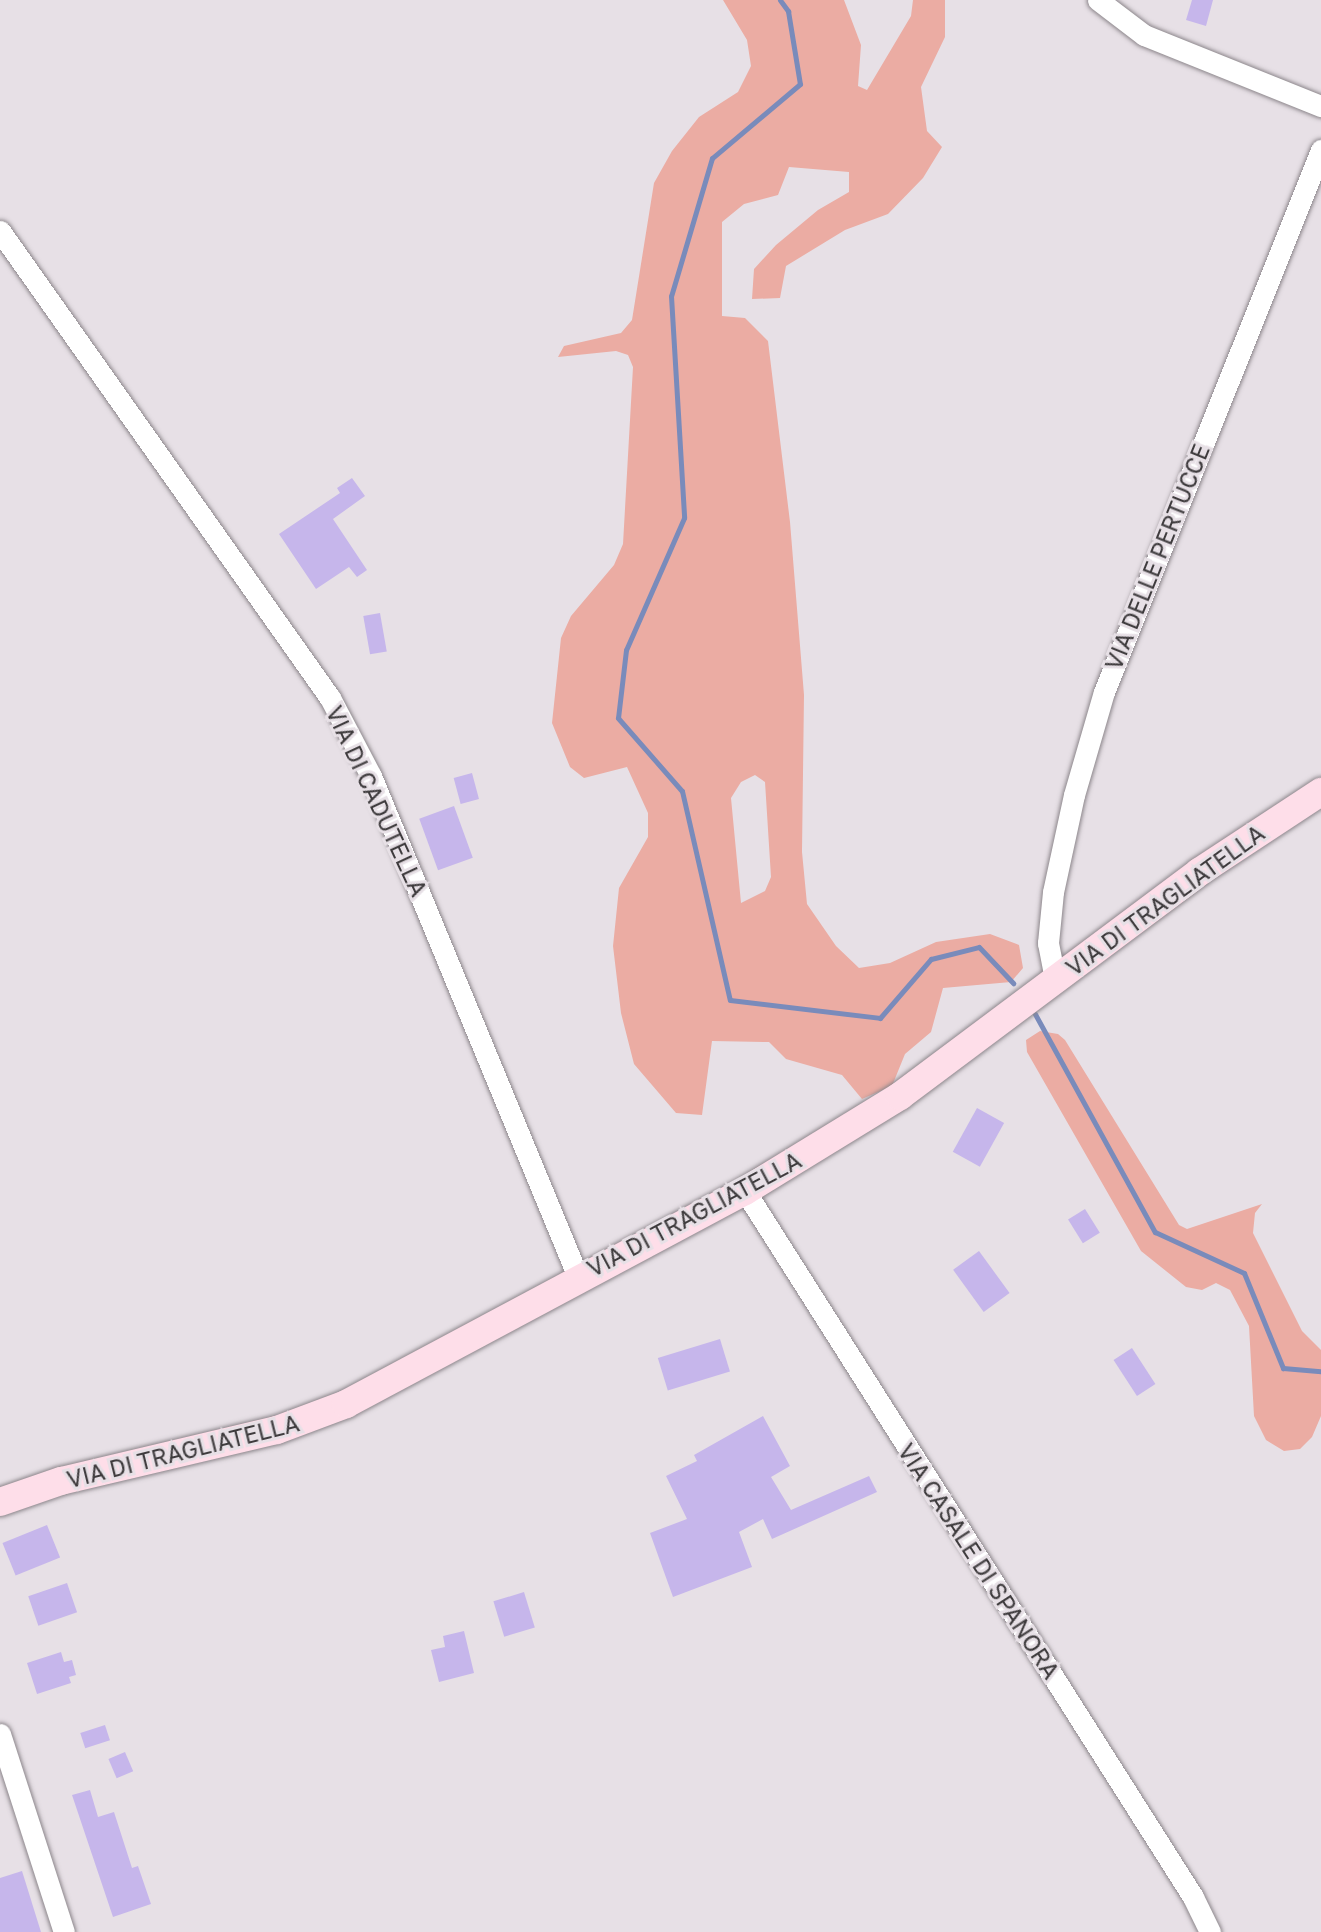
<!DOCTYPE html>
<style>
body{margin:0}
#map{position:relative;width:1321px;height:1932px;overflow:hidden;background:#e7e0e6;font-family:"Golos Text",sans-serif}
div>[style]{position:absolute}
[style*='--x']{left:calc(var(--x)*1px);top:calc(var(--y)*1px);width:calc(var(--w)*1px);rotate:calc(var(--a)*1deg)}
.green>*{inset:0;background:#ebaca3}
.stream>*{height:5px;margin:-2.5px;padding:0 2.5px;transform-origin:2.5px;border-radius:2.5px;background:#798bbb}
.building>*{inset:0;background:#c6b6eb;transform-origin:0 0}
.roads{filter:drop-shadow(0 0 2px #8c868b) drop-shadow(0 0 2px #8c868b)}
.street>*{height:21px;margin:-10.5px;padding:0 10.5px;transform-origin:10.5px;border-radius:10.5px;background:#fff}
.secondary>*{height:28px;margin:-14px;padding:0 14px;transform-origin:14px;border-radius:14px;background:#fedee9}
span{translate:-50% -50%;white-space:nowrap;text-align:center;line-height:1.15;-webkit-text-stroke:6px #e7e0e6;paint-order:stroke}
.street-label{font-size:23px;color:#3e3b3d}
</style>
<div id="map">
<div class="green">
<i style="clip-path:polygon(evenodd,723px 0,844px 0,861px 45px,858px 86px,867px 90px,911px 16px,913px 0,945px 0,945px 37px,921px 87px,927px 131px,942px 147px,923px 178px,888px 214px,845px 230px,786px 266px,780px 298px,752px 299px,754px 269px,776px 245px,818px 210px,849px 192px,849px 172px,789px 167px,778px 195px,744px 204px,722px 222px,722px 316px,745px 318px,768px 341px,790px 522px,804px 695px,802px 852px,807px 904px,836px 946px,859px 968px,890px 963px,936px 942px,990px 934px,1019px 945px,1023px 968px,1011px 982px,943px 988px,931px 1032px,905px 1054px,892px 1086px,862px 1099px,842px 1075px,786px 1059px,769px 1042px,712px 1041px,702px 1115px,676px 1113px,634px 1064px,621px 1013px,613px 946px,619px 888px,648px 837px,648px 813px,627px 767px,584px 778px,570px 767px,552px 723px,561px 638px,571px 616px,614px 565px,623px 544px,633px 367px,628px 355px,616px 351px,558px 357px,564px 346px,621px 333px,632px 320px,654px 183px,672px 151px,699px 117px,738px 92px,751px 66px,747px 40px,723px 0,755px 775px,765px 782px,771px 877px,765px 891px,741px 903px,731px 798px,741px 782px,755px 775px)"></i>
<i style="clip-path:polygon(1040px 1031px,1058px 1034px,1065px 1040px,1179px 1225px,1187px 1229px,1262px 1204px,1255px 1213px,1253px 1233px,1302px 1331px,1321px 1350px,1321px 1416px,1312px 1437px,1300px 1449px,1284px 1451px,1266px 1440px,1254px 1416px,1249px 1326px,1230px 1290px,1216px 1283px,1202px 1290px,1186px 1287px,1141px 1251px,1027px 1052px,1026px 1040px)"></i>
</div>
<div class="stream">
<i style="--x:780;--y:0;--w:14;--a:54"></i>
<i style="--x:788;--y:11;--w:74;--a:80.7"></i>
<i style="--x:800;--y:84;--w:115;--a:139.9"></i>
<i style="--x:712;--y:158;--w:144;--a:106.5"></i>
<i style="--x:671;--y:296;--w:222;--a:86.6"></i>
<i style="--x:684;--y:518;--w:144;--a:113.7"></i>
<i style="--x:626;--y:650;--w:68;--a:96.7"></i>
<i style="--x:618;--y:718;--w:97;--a:48.8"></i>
<i style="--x:682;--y:791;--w:214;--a:77.1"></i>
<i style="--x:730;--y:1000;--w:151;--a:6.8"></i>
<i style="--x:880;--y:1018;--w:78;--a:-49.2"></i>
<i style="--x:931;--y:959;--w:49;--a:-14"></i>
<i style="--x:979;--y:947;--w:50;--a:46.6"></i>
<i style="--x:1035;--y:1014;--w:249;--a:61.2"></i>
<i style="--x:1155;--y:1232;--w:98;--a:24.7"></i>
<i style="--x:1244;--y:1273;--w:103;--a:67.7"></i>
<i style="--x:1283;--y:1368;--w:38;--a:5"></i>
</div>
<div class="building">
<i style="clip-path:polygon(1192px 0,1213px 0,1206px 26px,1186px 20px)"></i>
<i style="clip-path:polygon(352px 478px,365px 496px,333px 519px,367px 570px,357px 577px,349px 567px,316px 589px,279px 534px,340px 493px,337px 488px)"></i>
<i style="left:380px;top:613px;width:39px;height:17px;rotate:80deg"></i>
<i style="left:472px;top:773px;width:27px;height:19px;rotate:75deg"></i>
<i style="left:454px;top:806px;width:55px;height:37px;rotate:70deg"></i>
<i style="left:977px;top:1108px;width:31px;height:50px;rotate:29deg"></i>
<i style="left:1085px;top:1209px;width:28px;height:20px;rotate:58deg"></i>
<i style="left:979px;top:1251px;width:52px;height:32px;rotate:54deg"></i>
<i style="left:720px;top:1339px;width:34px;height:65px;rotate:73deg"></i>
<i style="left:1132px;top:1348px;width:43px;height:22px;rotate:57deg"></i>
<i style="clip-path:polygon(763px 1416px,790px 1466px,771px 1477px,791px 1510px,869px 1476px,877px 1492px,772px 1539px,763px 1519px,739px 1532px,752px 1567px,673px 1597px,650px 1533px,687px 1519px,666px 1476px,697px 1461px,694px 1455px)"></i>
<i style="left:47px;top:1525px;width:35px;height:48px;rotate:68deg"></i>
<i style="left:67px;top:1583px;width:31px;height:41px;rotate:71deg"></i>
<i style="left:524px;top:1592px;width:37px;height:32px;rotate:73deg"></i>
<i style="clip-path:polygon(464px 1631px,474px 1673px,439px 1682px,431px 1650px,445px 1647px,443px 1636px)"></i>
<i style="clip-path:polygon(61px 1652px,64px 1662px,72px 1660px,76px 1675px,69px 1677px,71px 1683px,37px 1694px,27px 1663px)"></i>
<i style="left:105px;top:1725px;width:16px;height:26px;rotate:72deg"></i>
<i style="left:125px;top:1752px;width:21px;height:18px;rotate:67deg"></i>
<i style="clip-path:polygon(90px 1790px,98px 1817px,114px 1812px,132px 1868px,138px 1866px,151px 1904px,113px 1917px,72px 1795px)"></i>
<i style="clip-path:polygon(22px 1871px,41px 1932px,0 1932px,0 1878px)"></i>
</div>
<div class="roads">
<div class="street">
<i style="--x:1098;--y:0;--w:58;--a:37.3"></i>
<i style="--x:1144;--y:35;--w:191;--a:21.9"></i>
<i style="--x:0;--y:231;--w:572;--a:54.75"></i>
<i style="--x:330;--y:698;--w:88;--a:62.3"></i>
<i style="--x:371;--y:776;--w:542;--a:67.55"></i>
<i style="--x:1055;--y:979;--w:37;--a:-101"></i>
<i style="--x:1048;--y:943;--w:51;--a:-84.4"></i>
<i style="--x:1053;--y:892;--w:99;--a:-77.8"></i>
<i style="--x:1074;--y:795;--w:107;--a:-73.8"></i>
<i style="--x:1104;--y:692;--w:584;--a:-68.18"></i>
<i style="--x:745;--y:1191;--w:836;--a:57.6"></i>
<i style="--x:1193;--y:1897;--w:39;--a:64"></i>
<i style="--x:0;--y:1734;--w:208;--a:72.1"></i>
</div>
<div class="secondary">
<i style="--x:0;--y:1502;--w:65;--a:-19"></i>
<i style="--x:61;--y:1481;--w:222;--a:-13.3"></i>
<i style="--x:277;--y:1430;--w:74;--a:-20.6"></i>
<i style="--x:346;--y:1404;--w:452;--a:-28.1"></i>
<i style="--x:745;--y:1191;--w:182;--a:-31.5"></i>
<i style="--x:900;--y:1096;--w:374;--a:-36.8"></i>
<i style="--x:1199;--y:872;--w:146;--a:-33.3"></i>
</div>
</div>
<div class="street-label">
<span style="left:1157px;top:557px;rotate:-68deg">VIA DELLE PERTUCCE</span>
<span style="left:377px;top:801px;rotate:65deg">VIA DI CADUTELLA</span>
<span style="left:1165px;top:900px;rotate:-36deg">VIA DI TRAGLIATELLA</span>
<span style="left:694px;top:1214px;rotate:-28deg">VIA DI TRAGLIATELLA</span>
<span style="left:183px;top:1451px;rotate:-14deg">VIA DI TRAGLIATELLA</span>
<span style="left:979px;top:1561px;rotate:57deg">VIA CASALE DI SPANORA</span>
</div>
</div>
